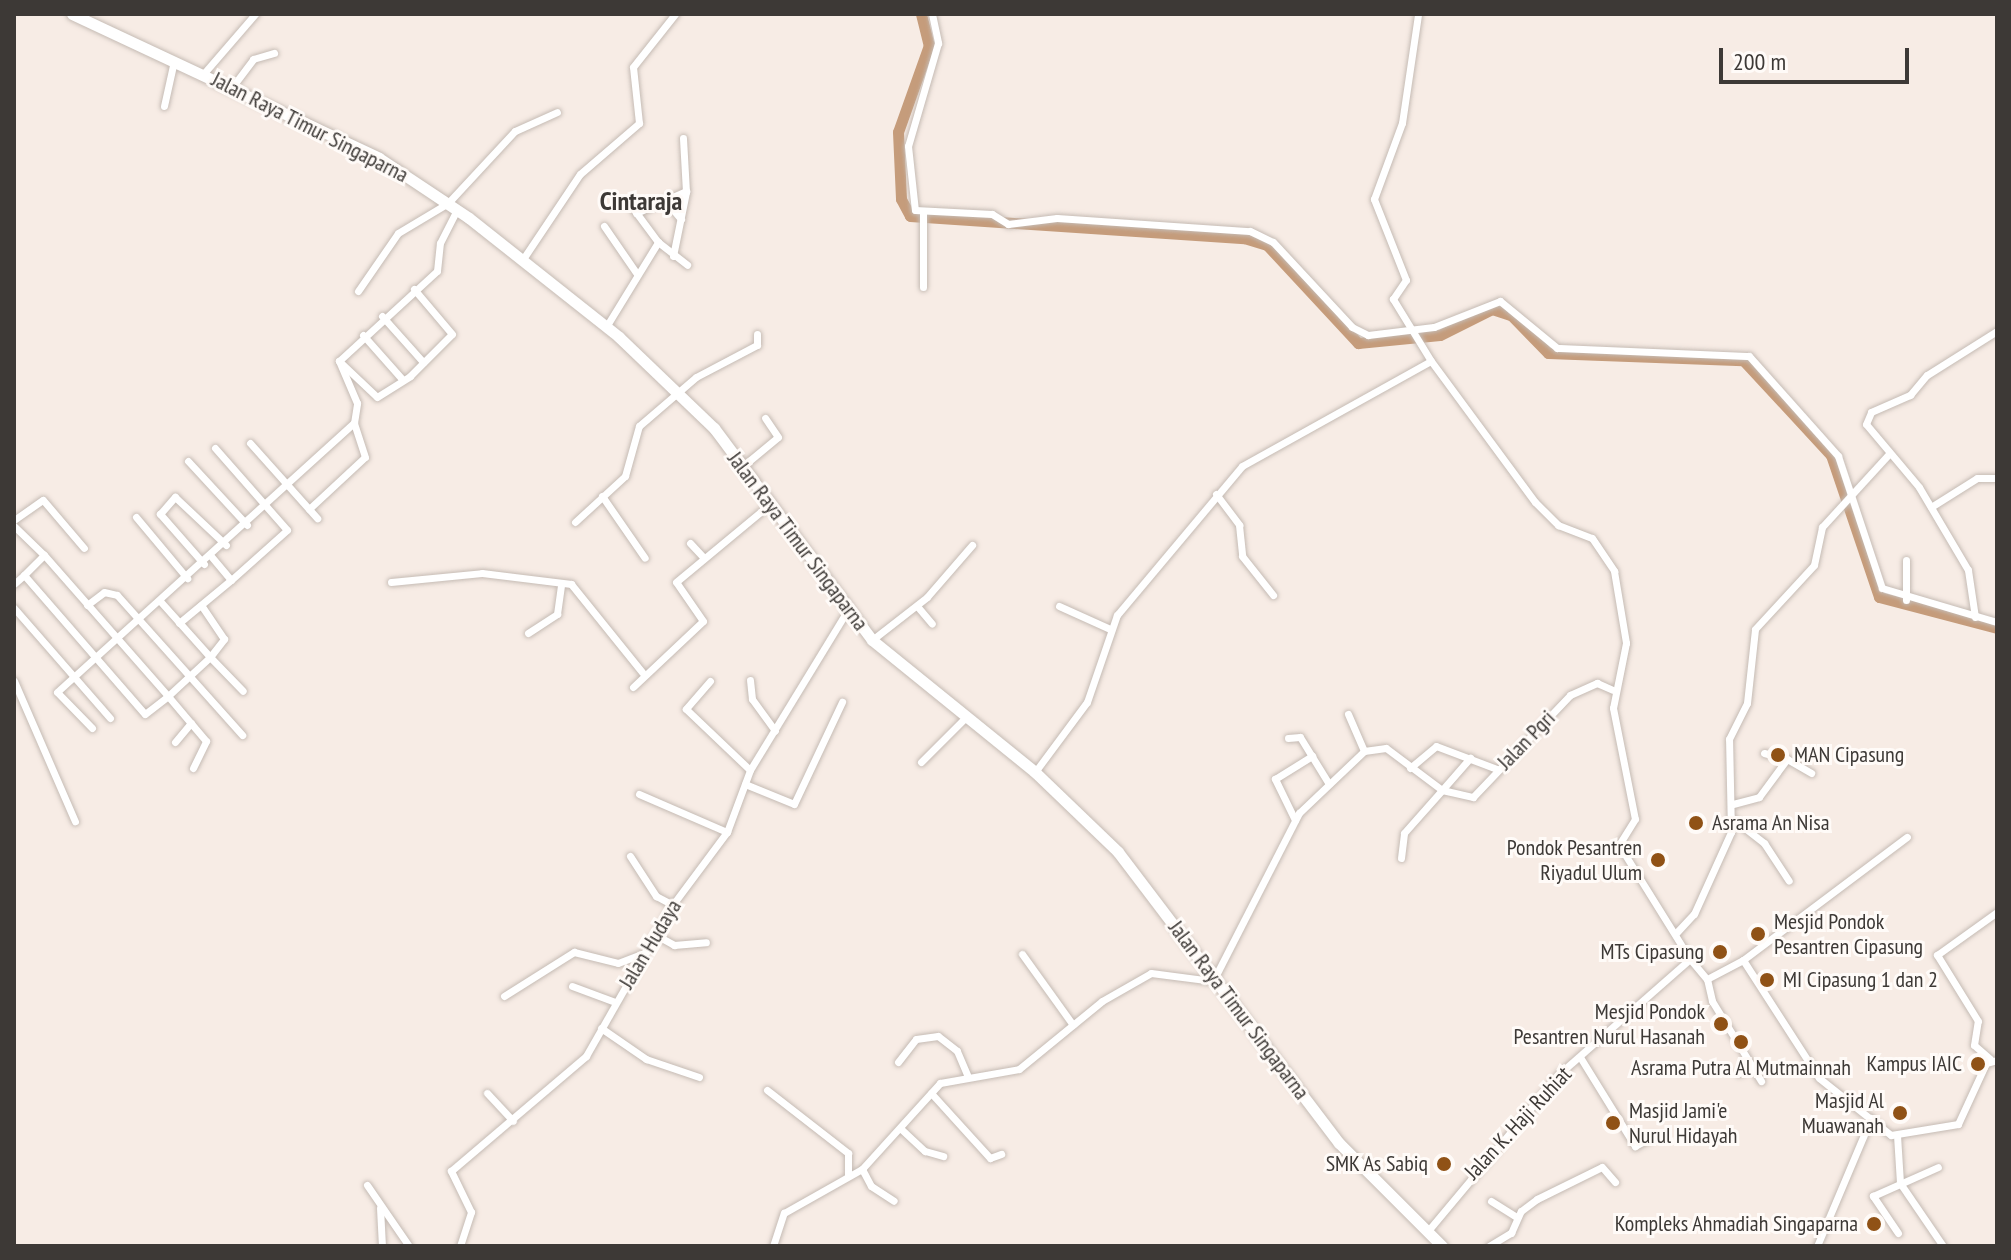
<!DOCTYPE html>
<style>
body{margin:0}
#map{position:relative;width:2011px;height:1260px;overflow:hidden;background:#f7ece5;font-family:"PT Sans Narrow",sans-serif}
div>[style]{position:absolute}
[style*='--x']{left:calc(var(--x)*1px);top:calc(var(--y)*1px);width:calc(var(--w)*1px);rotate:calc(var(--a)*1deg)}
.river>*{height:11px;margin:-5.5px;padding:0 5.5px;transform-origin:5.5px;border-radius:5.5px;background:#c59c7b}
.roads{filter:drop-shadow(0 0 2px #c5bbb4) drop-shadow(0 0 2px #c5bbb4)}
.minor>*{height:7px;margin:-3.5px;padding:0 3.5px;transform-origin:3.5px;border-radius:3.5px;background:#fff}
.primary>*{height:11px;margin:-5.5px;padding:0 5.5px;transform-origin:5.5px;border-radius:5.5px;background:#fff}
.dots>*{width:22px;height:22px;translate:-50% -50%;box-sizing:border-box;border:4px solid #fffbf8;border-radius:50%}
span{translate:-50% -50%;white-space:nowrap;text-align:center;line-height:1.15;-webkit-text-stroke:6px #fffbf8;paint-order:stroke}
.street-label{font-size:22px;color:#3d3936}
.poi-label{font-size:22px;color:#3d3936}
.left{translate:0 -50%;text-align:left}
.right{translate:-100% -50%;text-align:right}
.quarter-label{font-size:26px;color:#3d3936;font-weight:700}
.frame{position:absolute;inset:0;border:16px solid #3d3936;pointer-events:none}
.scale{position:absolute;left:1719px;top:48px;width:190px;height:36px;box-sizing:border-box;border:4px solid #3d3936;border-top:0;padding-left:10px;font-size:24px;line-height:28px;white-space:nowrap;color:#3d3936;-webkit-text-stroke:6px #fffbf8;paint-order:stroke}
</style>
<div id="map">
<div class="river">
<i style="--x:921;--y:14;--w:32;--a:76"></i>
<i style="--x:929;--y:45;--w:92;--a:109.6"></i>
<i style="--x:898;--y:132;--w:67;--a:87.4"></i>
<i style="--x:901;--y:199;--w:19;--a:62"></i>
<i style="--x:910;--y:216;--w:335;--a:3.8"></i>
<i style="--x:1244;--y:238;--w:24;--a:17"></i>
<i style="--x:1267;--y:245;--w:134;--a:47.1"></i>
<i style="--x:1358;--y:343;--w:82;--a:-5.6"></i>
<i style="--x:1440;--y:335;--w:58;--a:-26.6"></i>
<i style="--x:1492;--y:309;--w:20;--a:18"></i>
<i style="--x:1511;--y:315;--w:53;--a:45.8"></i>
<i style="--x:1548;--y:353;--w:195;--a:2.1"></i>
<i style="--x:1743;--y:360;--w:129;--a:47.2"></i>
<i style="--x:1831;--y:455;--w:150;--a:71.3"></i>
<i style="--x:1879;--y:597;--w:122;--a:14.7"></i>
</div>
<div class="roads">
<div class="minor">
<i style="--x:932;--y:14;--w:30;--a:78"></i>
<i style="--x:938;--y:43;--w:107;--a:106.2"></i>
<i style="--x:908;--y:146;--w:64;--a:83.8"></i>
<i style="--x:915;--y:210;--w:77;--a:3"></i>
<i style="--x:992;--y:214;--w:19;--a:32"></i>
<i style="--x:1008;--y:224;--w:49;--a:-7"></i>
<i style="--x:1057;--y:218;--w:193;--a:3.9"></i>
<i style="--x:1250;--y:231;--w:25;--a:26"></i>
<i style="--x:1273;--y:242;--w:116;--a:47.1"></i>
<i style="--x:1352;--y:327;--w:18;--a:27"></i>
<i style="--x:1368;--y:335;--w:66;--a:-6.9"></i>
<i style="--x:1434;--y:327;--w:71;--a:-21.5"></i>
<i style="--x:1500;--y:301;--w:74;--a:39.5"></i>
<i style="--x:1557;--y:348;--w:192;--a:2.4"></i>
<i style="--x:1749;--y:356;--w:134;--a:48.3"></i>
<i style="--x:1838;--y:456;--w:139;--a:71.6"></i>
<i style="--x:1882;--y:588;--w:120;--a:16.5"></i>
<i style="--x:205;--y:72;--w:77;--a:-49.2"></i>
<i style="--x:233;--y:86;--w:34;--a:-53"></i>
<i style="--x:253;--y:59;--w:22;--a:-16"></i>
<i style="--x:164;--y:106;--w:46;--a:-77.5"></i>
<i style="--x:665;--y:200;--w:25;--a:50"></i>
<i style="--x:636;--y:213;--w:55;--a:-23.7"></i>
<i style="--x:604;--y:226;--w:58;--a:55.5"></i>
<i style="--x:658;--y:242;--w:37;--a:38"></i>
<i style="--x:673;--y:256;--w:65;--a:-78.5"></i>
<i style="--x:686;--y:192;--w:54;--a:-93.2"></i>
<i style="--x:523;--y:259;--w:102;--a:-56.2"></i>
<i style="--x:580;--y:174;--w:78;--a:-40.8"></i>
<i style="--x:639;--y:123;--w:56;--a:-96.1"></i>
<i style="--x:633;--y:67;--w:68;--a:-51.6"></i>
<i style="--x:923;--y:287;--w:75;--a:-90"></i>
<i style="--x:358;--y:291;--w:70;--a:-55.4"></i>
<i style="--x:398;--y:233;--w:58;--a:-31"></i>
<i style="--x:448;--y:203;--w:98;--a:-47.1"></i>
<i style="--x:515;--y:131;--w:46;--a:-24.3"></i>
<i style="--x:382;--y:316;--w:62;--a:48.3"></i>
<i style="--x:606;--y:327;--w:100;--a:-58.5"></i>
<i style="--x:658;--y:242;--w:49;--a:-126.6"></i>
<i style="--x:363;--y:335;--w:57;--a:48.5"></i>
<i style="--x:339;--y:361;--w:52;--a:43.5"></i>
<i style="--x:377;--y:397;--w:39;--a:-32"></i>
<i style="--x:410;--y:376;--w:59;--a:-45"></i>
<i style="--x:452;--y:334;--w:59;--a:-130.2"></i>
<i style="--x:1431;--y:361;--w:175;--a:53.6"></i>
<i style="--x:1535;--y:502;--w:33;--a:45"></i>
<i style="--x:1558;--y:525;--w:36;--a:21"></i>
<i style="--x:1592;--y:538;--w:40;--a:56"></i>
<i style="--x:1614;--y:571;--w:73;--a:80.5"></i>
<i style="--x:1626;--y:643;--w:66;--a:101.3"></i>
<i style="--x:1613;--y:708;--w:113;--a:78.8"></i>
<i style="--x:1635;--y:819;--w:31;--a:122"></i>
<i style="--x:1619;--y:845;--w:134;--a:58.1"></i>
<i style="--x:1690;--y:959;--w:26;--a:50"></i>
<i style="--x:1707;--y:979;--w:41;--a:-27.8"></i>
<i style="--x:1743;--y:960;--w:140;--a:57.2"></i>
<i style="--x:1819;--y:1078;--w:92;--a:38.4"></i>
<i style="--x:1891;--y:1135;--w:68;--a:-9.3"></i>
<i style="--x:1958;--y:1124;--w:67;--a:-65.3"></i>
<i style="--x:1986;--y:1063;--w:11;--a:-15"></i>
<i style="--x:250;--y:443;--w:101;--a:48.2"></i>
<i style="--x:215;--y:448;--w:109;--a:48.7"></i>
<i style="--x:287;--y:530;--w:75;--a:138.2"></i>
<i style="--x:188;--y:461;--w:87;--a:47.3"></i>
<i style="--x:743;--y:466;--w:45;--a:-39.6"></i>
<i style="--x:778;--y:437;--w:23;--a:-124"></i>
<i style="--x:1216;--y:494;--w:39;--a:53"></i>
<i style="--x:1239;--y:525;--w:31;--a:84"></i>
<i style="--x:1242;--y:556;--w:50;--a:51.5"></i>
<i style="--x:602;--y:496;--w:75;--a:55.3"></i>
<i style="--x:1931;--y:507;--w:54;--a:-32.2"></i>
<i style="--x:1977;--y:478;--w:20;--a:0"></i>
<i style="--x:309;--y:509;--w:76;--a:-42.9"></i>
<i style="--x:365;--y:457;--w:36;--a:-108"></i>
<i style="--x:136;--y:517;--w:80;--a:50.1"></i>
<i style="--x:14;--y:520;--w:35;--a:-35"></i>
<i style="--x:43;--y:500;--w:63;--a:49.5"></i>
<i style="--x:575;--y:522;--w:68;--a:-42.6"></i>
<i style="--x:625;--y:476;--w:52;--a:-74.4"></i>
<i style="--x:639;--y:426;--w:75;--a:-40.7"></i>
<i style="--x:696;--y:377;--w:69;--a:-27.7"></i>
<i style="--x:757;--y:345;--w:11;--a:-90"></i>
<i style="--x:14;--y:526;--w:42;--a:44"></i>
<i style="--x:690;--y:543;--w:19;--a:47"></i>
<i style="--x:1906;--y:560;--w:40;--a:90"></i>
<i style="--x:204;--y:564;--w:67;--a:-131.3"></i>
<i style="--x:160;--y:514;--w:23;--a:-49"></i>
<i style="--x:175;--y:497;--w:70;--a:43.3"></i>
<i style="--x:391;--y:582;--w:91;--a:-5.6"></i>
<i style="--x:482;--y:573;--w:90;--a:7"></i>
<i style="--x:571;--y:584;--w:113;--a:51.1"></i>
<i style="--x:14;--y:584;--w:13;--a:-42"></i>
<i style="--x:24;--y:575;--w:184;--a:49"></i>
<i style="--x:145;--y:714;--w:29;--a:-38"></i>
<i style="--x:168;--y:696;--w:188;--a:-131.3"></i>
<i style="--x:44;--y:555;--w:28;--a:135"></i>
<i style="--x:160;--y:601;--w:75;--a:48.2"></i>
<i style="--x:210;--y:657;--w:23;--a:-52"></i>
<i style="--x:224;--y:639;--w:41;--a:-124.1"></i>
<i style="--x:87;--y:605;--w:21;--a:-37"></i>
<i style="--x:104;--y:592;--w:13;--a:13"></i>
<i style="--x:117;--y:595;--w:188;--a:48.2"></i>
<i style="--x:917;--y:606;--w:23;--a:50"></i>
<i style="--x:1059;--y:606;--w:56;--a:24.3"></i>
<i style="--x:14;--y:608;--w:146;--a:48.9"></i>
<i style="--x:1975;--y:617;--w:48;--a:-98.5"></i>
<i style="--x:1968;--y:570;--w:96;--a:-120.6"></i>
<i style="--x:1919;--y:487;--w:82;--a:-130.1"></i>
<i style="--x:1866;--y:424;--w:13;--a:-67"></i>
<i style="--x:1871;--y:412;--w:43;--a:-23.6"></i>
<i style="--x:1910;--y:395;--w:26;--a:-50"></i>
<i style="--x:1927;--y:375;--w:83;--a:-32.2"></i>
<i style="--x:179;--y:623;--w:67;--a:-39.6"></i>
<i style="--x:231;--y:580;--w:30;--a:-130"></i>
<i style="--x:528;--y:633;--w:35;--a:-33"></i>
<i style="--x:557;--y:614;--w:29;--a:-82"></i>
<i style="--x:872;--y:640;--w:70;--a:-38"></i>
<i style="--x:927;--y:597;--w:69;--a:-49.1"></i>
<i style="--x:750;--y:680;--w:19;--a:84"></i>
<i style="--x:752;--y:699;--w:39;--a:54"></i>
<i style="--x:14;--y:681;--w:153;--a:66.5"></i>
<i style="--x:710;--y:681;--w:37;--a:131"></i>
<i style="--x:686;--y:709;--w:88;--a:43.6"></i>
<i style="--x:633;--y:687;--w:96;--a:-43.3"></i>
<i style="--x:703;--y:621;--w:47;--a:-124.7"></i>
<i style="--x:676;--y:582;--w:122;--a:-39.7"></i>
<i style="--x:1348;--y:714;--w:40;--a:66.6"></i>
<i style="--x:92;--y:728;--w:50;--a:-134.2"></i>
<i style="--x:57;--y:692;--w:401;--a:-42.2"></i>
<i style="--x:354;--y:423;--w:20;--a:-81"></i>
<i style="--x:357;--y:403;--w:46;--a:-113.2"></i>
<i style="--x:339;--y:361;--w:133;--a:-42.6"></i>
<i style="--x:437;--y:271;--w:28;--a:-84"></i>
<i style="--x:440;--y:243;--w:37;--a:-63"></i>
<i style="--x:1288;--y:738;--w:12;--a:-5"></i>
<i style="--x:1300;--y:737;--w:55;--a:58.3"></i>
<i style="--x:175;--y:742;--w:25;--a:-50"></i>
<i style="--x:1764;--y:753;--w:24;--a:15"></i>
<i style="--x:921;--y:762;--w:64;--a:-45"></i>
<i style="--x:193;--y:768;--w:30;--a:-64"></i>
<i style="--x:206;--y:741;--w:59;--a:-130.2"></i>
<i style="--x:168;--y:696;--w:57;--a:-42.9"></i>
<i style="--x:210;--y:657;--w:47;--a:45.9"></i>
<i style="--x:1410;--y:768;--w:34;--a:-40"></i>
<i style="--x:1436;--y:746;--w:65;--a:20.7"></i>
<i style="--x:1035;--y:772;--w:87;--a:-53.4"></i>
<i style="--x:1087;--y:702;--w:92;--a:-71"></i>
<i style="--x:1117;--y:615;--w:194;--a:-50"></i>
<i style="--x:1242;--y:466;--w:216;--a:-29.1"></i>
<i style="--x:1431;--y:361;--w:73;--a:-121.5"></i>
<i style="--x:1393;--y:299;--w:23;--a:-56"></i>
<i style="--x:1406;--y:280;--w:87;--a:-111.6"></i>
<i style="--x:1374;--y:199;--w:81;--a:-69.8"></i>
<i style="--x:1402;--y:123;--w:110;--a:-81.6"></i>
<i style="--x:745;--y:784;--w:53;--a:22.2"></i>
<i style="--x:794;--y:804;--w:113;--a:-64.8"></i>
<i style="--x:639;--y:794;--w:96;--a:23.4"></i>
<i style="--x:1733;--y:804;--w:27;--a:-15"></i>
<i style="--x:1759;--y:797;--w:47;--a:-53.6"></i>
<i style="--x:1787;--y:759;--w:28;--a:30"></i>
<i style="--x:1732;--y:818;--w:41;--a:38"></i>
<i style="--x:1764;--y:843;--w:45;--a:56.7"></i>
<i style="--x:1295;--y:820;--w:46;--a:-116"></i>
<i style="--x:1275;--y:779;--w:44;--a:-31.9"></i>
<i style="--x:630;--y:856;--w:48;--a:57"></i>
<i style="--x:656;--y:896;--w:19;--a:28"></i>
<i style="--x:1401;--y:858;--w:25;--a:-83"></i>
<i style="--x:1404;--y:833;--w:57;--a:-48.5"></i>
<i style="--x:1442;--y:790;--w:32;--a:13"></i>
<i style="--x:1473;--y:797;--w:141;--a:-46.4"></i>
<i style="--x:1570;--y:695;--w:30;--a:-24"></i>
<i style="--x:1597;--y:683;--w:17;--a:24"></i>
<i style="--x:1677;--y:932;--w:25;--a:-47"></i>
<i style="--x:1694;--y:914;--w:90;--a:-65.7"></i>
<i style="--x:1731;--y:832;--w:93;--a:-91.2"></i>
<i style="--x:1729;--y:739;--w:40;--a:-63.4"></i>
<i style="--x:1747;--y:703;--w:74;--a:-83.8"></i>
<i style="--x:1755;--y:629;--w:87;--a:-47.3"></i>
<i style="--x:1814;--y:565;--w:39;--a:-78"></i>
<i style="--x:1822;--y:527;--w:98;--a:-47.5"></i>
<i style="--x:656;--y:935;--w:21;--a:29"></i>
<i style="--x:674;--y:945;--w:32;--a:-5"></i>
<i style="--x:1022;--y:954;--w:87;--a:54.3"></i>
<i style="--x:1743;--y:960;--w:205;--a:-36.9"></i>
<i style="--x:1707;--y:979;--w:23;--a:77"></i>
<i style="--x:1712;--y:1001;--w:94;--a:58.5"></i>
<i style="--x:572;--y:986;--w:46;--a:20.4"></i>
<i style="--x:504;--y:996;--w:83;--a:-32.2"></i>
<i style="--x:574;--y:952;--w:45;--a:14"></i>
<i style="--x:618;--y:963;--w:30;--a:-21"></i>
<i style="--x:601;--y:1028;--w:55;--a:34.6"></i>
<i style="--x:646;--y:1059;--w:56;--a:18.8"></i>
<i style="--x:1580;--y:1057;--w:105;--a:58.3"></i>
<i style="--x:1635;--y:1146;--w:21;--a:-28"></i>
<i style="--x:1990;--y:1059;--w:21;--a:-139"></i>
<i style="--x:1974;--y:1045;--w:24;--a:-81"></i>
<i style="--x:1978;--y:1021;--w:78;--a:-121.8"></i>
<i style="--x:1937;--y:955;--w:74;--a:-35.6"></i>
<i style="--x:898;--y:1062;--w:29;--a:-52"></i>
<i style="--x:916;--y:1039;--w:22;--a:-8"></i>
<i style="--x:938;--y:1036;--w:24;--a:38"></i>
<i style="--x:957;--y:1051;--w:26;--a:67"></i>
<i style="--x:1739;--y:1073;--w:14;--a:-25"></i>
<i style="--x:767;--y:1090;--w:103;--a:37.9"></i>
<i style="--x:848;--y:1153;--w:22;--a:90"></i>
<i style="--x:487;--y:1093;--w:38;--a:47"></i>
<i style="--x:931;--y:1093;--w:88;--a:47.8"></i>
<i style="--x:990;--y:1158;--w:12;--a:-20"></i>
<i style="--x:900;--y:1128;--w:34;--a:43"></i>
<i style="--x:925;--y:1151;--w:19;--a:16"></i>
<i style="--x:1897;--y:1135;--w:48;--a:86.4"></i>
<i style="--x:1900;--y:1183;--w:76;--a:55.7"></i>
<i style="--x:862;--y:1169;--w:19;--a:62"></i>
<i style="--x:871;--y:1186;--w:27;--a:33"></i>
<i style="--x:367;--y:1185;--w:74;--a:55.5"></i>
<i style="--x:1491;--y:1201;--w:31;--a:32"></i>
<i style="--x:380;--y:1208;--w:38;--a:87"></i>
<i style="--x:1427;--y:1232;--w:206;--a:-50.1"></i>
<i style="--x:1559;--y:1074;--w:174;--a:-41.3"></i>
<i style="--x:1898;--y:1233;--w:45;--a:-124"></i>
<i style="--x:1873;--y:1196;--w:71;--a:-24"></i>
<i style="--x:460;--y:1246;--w:36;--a:-72"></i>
<i style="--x:471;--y:1212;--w:46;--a:-116"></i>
<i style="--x:451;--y:1171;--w:177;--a:-40.4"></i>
<i style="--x:586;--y:1056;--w:172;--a:-60.3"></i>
<i style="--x:671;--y:907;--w:94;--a:-53.3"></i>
<i style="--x:727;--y:832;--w:66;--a:-69.6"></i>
<i style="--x:750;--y:770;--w:186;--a:-58.6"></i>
<i style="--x:773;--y:1246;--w:35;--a:-72"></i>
<i style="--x:784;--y:1213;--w:90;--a:-29.4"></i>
<i style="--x:862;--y:1169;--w:116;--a:-47.8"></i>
<i style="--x:940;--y:1083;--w:80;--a:-10"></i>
<i style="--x:1019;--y:1069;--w:107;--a:-39.3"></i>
<i style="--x:1102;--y:1001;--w:56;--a:-29.7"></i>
<i style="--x:1151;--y:973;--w:63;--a:7.4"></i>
<i style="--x:1213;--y:981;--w:189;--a:-62.9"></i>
<i style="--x:1299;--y:813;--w:90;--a:-43.6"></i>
<i style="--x:1364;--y:751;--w:22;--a:-8"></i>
<i style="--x:1386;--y:748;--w:70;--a:36.9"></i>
<i style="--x:1442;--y:790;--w:43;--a:-48.8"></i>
<i style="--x:1489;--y:1246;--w:26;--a:-31"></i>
<i style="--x:1511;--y:1233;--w:24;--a:-66"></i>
<i style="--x:1521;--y:1211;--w:20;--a:-37"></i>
<i style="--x:1537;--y:1199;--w:72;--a:-26.2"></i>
<i style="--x:1602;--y:1167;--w:20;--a:49"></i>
<i style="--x:1817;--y:1246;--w:139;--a:-67.1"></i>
</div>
<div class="primary">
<i style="--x:72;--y:14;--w:339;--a:25.1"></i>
<i style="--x:379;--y:158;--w:108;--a:33.7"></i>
<i style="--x:469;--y:218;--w:191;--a:38.4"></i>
<i style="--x:619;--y:337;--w:132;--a:43.8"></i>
<i style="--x:714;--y:428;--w:264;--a:53.3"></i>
<i style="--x:872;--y:640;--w:210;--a:39"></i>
<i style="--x:1035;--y:772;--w:115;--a:43.9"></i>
<i style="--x:1118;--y:852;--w:365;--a:52.8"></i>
<i style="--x:1339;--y:1143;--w:146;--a:45"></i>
</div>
</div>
<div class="dots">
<i style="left:1778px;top:755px;background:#905216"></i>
<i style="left:1696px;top:823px;background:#905216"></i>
<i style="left:1658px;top:860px;background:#905216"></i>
<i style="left:1758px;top:934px;background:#905216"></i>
<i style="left:1720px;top:952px;background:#905216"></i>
<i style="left:1767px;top:980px;background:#905216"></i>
<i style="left:1721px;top:1024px;background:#905216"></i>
<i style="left:1741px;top:1042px;background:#905216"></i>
<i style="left:1978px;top:1064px;background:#905216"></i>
<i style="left:1900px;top:1113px;background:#905216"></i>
<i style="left:1613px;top:1123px;background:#905216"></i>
<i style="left:1444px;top:1164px;background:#905216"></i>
<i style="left:1874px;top:1224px;background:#905216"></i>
</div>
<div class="street-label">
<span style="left:310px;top:127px;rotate:27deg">Jalan Raya Timur Singaparna</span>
<span style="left:798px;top:541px;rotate:53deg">Jalan Raya Timur Singaparna</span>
<span style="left:1526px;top:740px;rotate:-46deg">Jalan Pgri</span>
<span style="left:650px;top:944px;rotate:-59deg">Jalan Hudaya</span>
<span style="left:1239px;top:1010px;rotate:53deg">Jalan Raya Timur Singaparna</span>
<span style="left:1518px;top:1123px;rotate:-47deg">Jalan K. Haji Ruhiat</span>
</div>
<div class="poi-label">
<span class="left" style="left:1794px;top:755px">MAN Cipasung</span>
<span class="left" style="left:1712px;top:823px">Asrama An Nisa</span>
<span class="right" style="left:1642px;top:860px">Pondok Pesantren<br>Riyadul Ulum</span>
<span class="left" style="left:1774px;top:934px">Mesjid Pondok<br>Pesantren Cipasung</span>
<span class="right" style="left:1704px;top:952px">MTs Cipasung</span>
<span class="left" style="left:1783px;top:980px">MI Cipasung 1 dan 2</span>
<span class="right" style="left:1705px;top:1024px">Mesjid Pondok<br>Pesantren Nurul Hasanah</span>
<span class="right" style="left:1962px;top:1064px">Kampus IAIC</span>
<span style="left:1741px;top:1068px">Asrama Putra Al Mutmainnah</span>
<span class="right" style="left:1884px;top:1113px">Masjid Al<br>Muawanah</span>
<span class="left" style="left:1629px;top:1123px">Masjid Jami'e<br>Nurul Hidayah</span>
<span class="right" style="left:1428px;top:1164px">SMK As Sabiq</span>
<span class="right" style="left:1858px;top:1224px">Kompleks Ahmadiah Singaparna</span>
</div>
<div class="quarter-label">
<span style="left:641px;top:201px">Cintaraja</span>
</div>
<div class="frame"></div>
<div class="scale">200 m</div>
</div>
